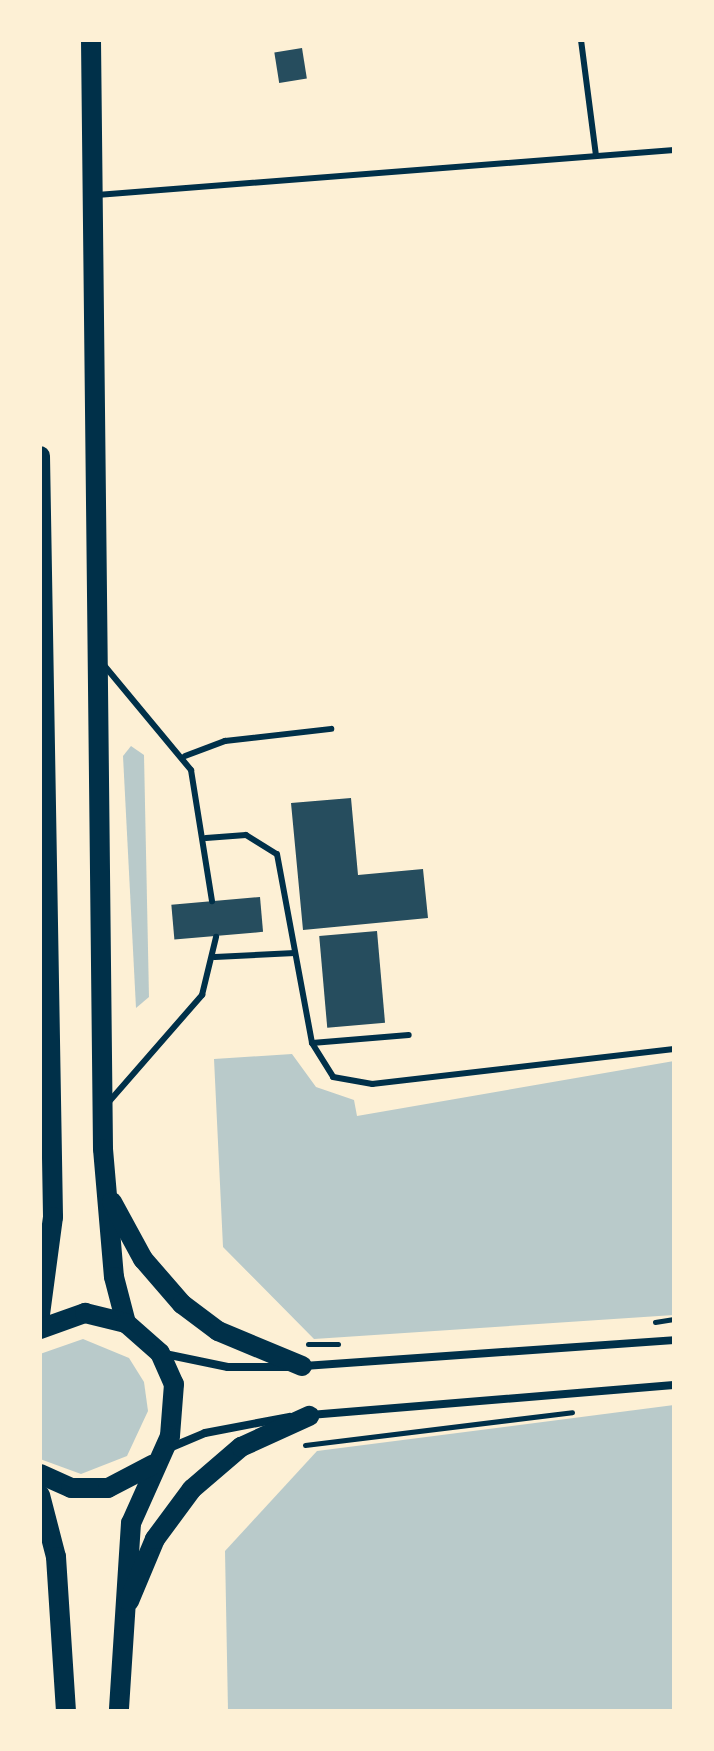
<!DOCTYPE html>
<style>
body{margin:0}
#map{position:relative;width:714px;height:1751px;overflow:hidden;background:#fdf0d5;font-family:Cabin,sans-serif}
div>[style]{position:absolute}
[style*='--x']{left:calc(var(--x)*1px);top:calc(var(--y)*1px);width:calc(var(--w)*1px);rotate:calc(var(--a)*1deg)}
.green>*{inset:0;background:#b9caca}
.building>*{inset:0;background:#264d5e;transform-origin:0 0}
.path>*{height:5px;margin:-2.5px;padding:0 2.5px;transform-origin:2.5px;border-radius:2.5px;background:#003049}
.service>*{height:6px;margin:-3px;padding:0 3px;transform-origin:3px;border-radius:3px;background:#003049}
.minor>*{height:8px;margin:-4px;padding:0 4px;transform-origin:4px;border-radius:4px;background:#003049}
.trunk>*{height:20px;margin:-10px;padding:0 10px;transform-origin:10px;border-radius:10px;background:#003049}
span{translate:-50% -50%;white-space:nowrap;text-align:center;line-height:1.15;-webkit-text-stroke:8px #fdf0d5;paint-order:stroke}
.frame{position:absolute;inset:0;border:42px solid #fdf0d5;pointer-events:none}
</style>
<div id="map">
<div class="green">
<i style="clip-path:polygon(131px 746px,144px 755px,149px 997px,136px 1008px,123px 756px)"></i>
<i style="clip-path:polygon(292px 1054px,316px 1087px,354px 1100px,357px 1116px,674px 1061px,674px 1315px,314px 1339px,223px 1247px,214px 1059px)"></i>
<i style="clip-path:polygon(83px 1339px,129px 1358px,144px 1382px,148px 1411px,127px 1456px,81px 1474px,40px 1459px,40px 1354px)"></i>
<i style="clip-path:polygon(674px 1405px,674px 1711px,228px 1711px,225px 1551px,317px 1451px)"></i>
</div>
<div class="building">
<i style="left:302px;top:48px;width:31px;height:28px;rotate:81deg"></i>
<i style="clip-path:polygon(351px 798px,358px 875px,423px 869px,428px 918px,303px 930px,291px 803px)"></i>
<i style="left:260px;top:897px;width:35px;height:89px;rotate:85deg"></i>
<i style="left:377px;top:931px;width:92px;height:58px;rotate:85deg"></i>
</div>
<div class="path">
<i style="--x:655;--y:1322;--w:19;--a:-9"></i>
<i style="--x:308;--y:1344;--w:30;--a:0"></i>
<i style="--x:305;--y:1445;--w:269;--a:-7"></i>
</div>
<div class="service">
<i style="--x:581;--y:40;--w:117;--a:82.6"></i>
<i style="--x:97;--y:195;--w:579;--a:-4.46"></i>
<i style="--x:103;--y:664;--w:138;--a:50.3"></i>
<i style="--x:191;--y:770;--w:133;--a:80.9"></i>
<i style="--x:185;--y:756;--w:43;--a:-20.6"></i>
<i style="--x:225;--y:741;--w:107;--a:-6.5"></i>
<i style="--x:206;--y:838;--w:40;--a:-4.3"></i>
<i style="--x:246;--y:835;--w:36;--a:32"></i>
<i style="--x:277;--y:854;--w:192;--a:79.5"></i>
<i style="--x:312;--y:1043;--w:40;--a:58"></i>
<i style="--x:333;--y:1077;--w:40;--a:10"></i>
<i style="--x:372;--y:1084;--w:304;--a:-6.6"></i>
<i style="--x:215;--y:957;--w:80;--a:-2.9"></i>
<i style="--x:312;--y:1043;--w:97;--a:-4.7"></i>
<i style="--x:107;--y:1104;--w:145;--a:-48.9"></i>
<i style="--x:202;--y:995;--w:60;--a:-76.4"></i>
</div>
<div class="minor">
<i style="--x:165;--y:1354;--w:64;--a:11.7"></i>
<i style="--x:228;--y:1367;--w:62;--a:0"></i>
<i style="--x:304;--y:1366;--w:371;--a:-4"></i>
<i style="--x:310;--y:1415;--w:365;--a:-4.7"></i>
<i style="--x:167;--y:1449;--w:41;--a:-22.8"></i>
<i style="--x:205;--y:1433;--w:86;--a:-10.8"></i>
</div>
<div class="trunk">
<i style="--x:91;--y:40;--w:1109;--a:89.38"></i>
<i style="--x:103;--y:1149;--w:128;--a:85.1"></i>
<i style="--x:114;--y:1277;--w:48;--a:75.4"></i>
<i style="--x:40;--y:456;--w:761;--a:89.02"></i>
<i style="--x:53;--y:1217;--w:98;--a:97.6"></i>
<i style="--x:112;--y:1202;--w:65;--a:61.5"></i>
<i style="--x:143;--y:1259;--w:60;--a:49.1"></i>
<i style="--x:182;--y:1304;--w:45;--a:36.9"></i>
<i style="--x:218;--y:1331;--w:91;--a:22.6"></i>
<i style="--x:40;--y:1329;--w:48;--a:-19.6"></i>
<i style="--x:85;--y:1313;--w:42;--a:13.7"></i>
<i style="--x:126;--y:1323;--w:45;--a:41.4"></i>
<i style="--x:160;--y:1353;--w:34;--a:66"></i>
<i style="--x:174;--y:1384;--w:52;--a:94.4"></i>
<i style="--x:170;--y:1436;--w:95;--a:114.1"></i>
<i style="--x:131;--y:1523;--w:188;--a:93.7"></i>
<i style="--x:40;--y:1474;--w:34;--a:24"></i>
<i style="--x:71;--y:1488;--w:37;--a:0"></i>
<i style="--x:108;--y:1488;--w:50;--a:-27.6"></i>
<i style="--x:40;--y:1495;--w:64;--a:75.5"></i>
<i style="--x:56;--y:1557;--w:154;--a:86.3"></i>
<i style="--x:129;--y:1601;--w:67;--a:-67.2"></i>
<i style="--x:155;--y:1539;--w:62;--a:-53.5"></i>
<i style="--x:192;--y:1489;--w:65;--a:-40.6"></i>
<i style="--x:241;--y:1447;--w:75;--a:-24.5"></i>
</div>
<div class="frame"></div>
</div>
